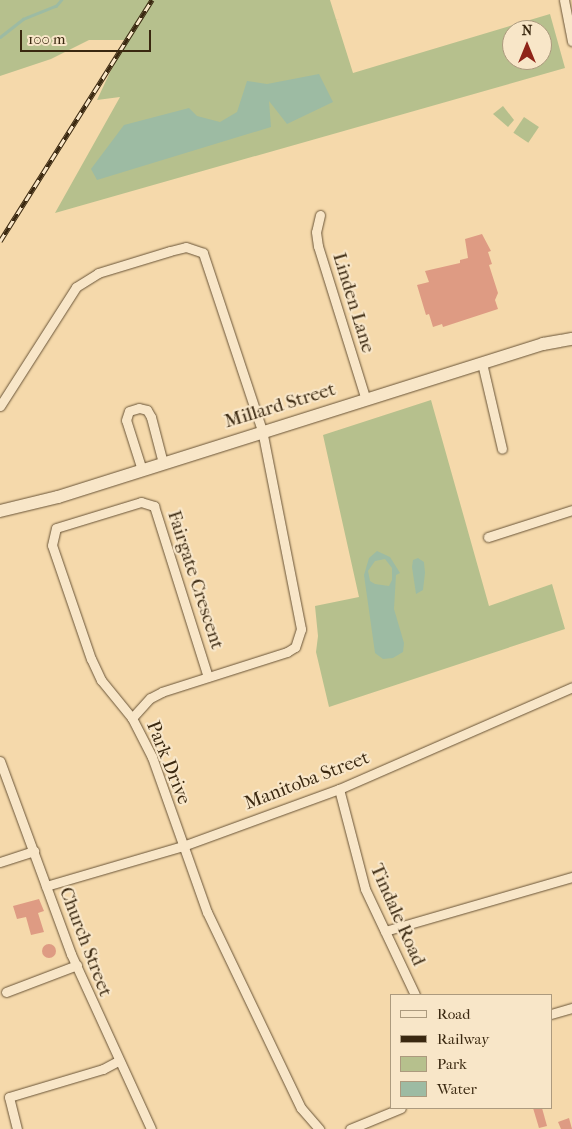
<!DOCTYPE html>
<style>
body{margin:0}
#map{position:relative;width:572px;height:1129px;overflow:hidden;background:#f5d9ab;font-family:"IM FELL French Canon",serif}
div>[style]{position:absolute}
[style*='--x']{left:calc(var(--x)*1px);top:calc(var(--y)*1px);width:calc(var(--w)*1px);rotate:calc(var(--a)*1deg)}
.green>*{inset:0;background:#b6c08d;transform-origin:0 0}
.water>*{inset:0;background:#9dbba3}
.stream>*{height:2.5px;margin:-1.25px;padding:0 1.25px;transform-origin:1.25px;border-radius:1.25px;background:#9dbba3}
.building>*{inset:0;background:#de9b83}
.round{border-radius:50%}
.roads{filter:drop-shadow(0 0 1px #695437) drop-shadow(0 0 1px #695437)}
.street>*{height:9px;margin:-4.5px;padding:0 4.5px;transform-origin:4.5px;border-radius:4.5px;background:#f8e6c8}
.secondary>*{height:12px;margin:-6px;padding:0 6px;transform-origin:6px;border-radius:6px;background:#f8e6c8}
.rail>*{height:4.5px;margin-top:-2.25px;transform-origin:0;background:repeating-linear-gradient(90deg,#f8e6c8 0 8px,#3a2810 0 16px);box-sizing:border-box;border-block:1px solid #3a2810}
span{translate:-50% -50%;white-space:nowrap;text-align:center;line-height:1.15;-webkit-text-stroke:4.5px #f8e6c8;paint-order:stroke}
.street-label{font-size:19px;color:#3a2810}
.legend{position:absolute;left:390px;top:994px;width:162px;height:115px;box-sizing:border-box;background:#f8e6c8;border:1px solid #ac9a7e;margin:0;padding:6px 9px;list-style:none;font-size:15px;color:#3a2810}
.legend li{display:flex;align-items:center;gap:10px;height:25px}
.legend b{width:25px;border:1px solid #ac9a7e}
.north{position:absolute;left:502px;top:20px;width:50px;height:50px;box-sizing:border-box;background:#f8e6c8;border:1px solid #ac9a7e;border-radius:50%;rotate:0deg;font-size:14px;font-weight:700;line-height:20px;text-align:center;color:#3a2810}
.north::after{content:'';display:block;margin:auto;width:18px;height:22px;background:#8f2418;clip-path:polygon(50% 0,100% 100%,50% 72%,0 100%)}
.scale{position:absolute;left:20px;top:30px;width:131px;height:22px;box-sizing:border-box;border:2px solid #3a2810;border-top:0;padding-left:6px;font-size:15px;line-height:18px;white-space:nowrap;color:#3a2810;-webkit-text-stroke:4px #f8e6c8;paint-order:stroke}
</style>
<div id="map">
<div class="green">
<i style="clip-path:polygon(evenodd,0 0,330px 0,353px 73px,550px 14px,565px 68px,55px 213px,120px 97px,97px 100px,125px 40px,89px 40px,51px 59px,0 76px,0 0,512px 30px,542px 30px,542px 60px,512px 60px,512px 30px)"></i>
<i style="clip-path:polygon(503px 106px,514px 120px,508px 127px,493px 114px)"></i>
<i style="left:524px;top:117px;width:18px;height:19px;rotate:34deg"></i>
<i style="clip-path:polygon(431px 400px,489px 606px,552px 584px,565px 629px,329px 707px,316px 652px,318px 636px,315px 606px,359px 597px,323px 435px)"></i>
</div>
<div class="water">
<i style="clip-path:polygon(319px 74px,333px 102px,287px 124px,269px 101px,271px 127px,97px 180px,91px 169px,124px 125px,189px 108px,197px 116px,220px 122px,237px 112px,247px 81px,267px 84px)"></i>
<i style="clip-path:polygon(evenodd,377px 551px,390px 557px,400px 573px,396px 575px,394px 609px,404px 643px,403px 652px,393px 658px,383px 659px,375px 653px,364px 575px,369px 558px,377px 551px,385px 559px,392px 568px,392px 580px,389px 586px,375px 584px,370px 581px,368px 571px,375px 561px,385px 559px)"></i>
<i style="clip-path:polygon(418px 558px,424px 562px,425px 573px,423px 590px,416px 594px,412px 567px,413px 560px)"></i>
</div>
<div class="stream">
<i style="--x:0;--y:37;--w:29;--a:-38"></i>
<i style="--x:23;--y:19;--w:35;--a:-22"></i>
<i style="--x:56;--y:6;--w:8;--a:-50"></i>
</div>
<div class="building">
<i style="clip-path:polygon(482px 234px,491px 251px,488px 252px,492px 264px,489px 265px,498px 293px,495px 300px,498px 309px,443px 327px,442px 324px,433px 327px,429px 314px,426px 315px,417px 285px,429px 282px,425px 271px,460px 263px,460px 260px,468px 258px,465px 239px)"></i>
<i style="clip-path:polygon(39px 899px,44px 911px,38px 913px,44px 932px,31px 935px,26px 917px,17px 919px,13px 906px)"></i>
<i class="round" style="left:42px;top:944px;width:14px;height:14px"></i>
<i style="clip-path:polygon(533px 1108px,542px 1108px,547px 1126px,539px 1128px)"></i>
<i style="clip-path:polygon(569px 1118px,572px 1129px,561px 1129px,558px 1122px)"></i>
</div>
<div class="roads">
<div class="street">
<i style="--x:564;--y:0;--w:42;--a:79"></i>
<i style="--x:320;--y:215;--w:17;--a:103"></i>
<i style="--x:316;--y:232;--w:14;--a:82"></i>
<i style="--x:318;--y:246;--w:161;--a:72.7"></i>
<i style="--x:482;--y:363;--w:88;--a:76.9"></i>
<i style="--x:0;--y:406;--w:141;--a:-57.4"></i>
<i style="--x:76;--y:287;--w:26;--a:-32"></i>
<i style="--x:98;--y:273;--w:75;--a:-17"></i>
<i style="--x:170;--y:251;--w:16;--a:-14"></i>
<i style="--x:186;--y:247;--w:18;--a:19"></i>
<i style="--x:203;--y:253;--w:187;--a:71.6"></i>
<i style="--x:262;--y:430;--w:203;--a:78.9"></i>
<i style="--x:301;--y:629;--w:19;--a:108"></i>
<i style="--x:295;--y:647;--w:9;--a:148"></i>
<i style="--x:287;--y:652;--w:131;--a:162.3"></i>
<i style="--x:162;--y:692;--w:13;--a:153"></i>
<i style="--x:150;--y:698;--w:27;--a:132"></i>
<i style="--x:132;--y:718;--w:44;--a:62.9"></i>
<i style="--x:152;--y:757;--w:164;--a:70.5"></i>
<i style="--x:207;--y:912;--w:217;--a:64.4"></i>
<i style="--x:301;--y:1108;--w:28;--a:49"></i>
<i style="--x:142;--y:470;--w:52;--a:-107.7"></i>
<i style="--x:126;--y:420;--w:9;--a:-72"></i>
<i style="--x:129;--y:411;--w:10;--a:-17"></i>
<i style="--x:139;--y:408;--w:8;--a:14"></i>
<i style="--x:147;--y:410;--w:8;--a:60"></i>
<i style="--x:151;--y:417;--w:48;--a:75.4"></i>
<i style="--x:488;--y:537;--w:88;--a:-17.8"></i>
<i style="--x:132;--y:718;--w:49;--a:-129.2"></i>
<i style="--x:101;--y:680;--w:23;--a:-115"></i>
<i style="--x:91;--y:659;--w:120;--a:-108.9"></i>
<i style="--x:52;--y:545;--w:17;--a:-77"></i>
<i style="--x:56;--y:528;--w:89;--a:-17"></i>
<i style="--x:141;--y:502;--w:14;--a:17"></i>
<i style="--x:154;--y:506;--w:179;--a:72.5"></i>
<i style="--x:0;--y:761;--w:206;--a:69.8"></i>
<i style="--x:71;--y:954;--w:192;--a:65.4"></i>
<i style="--x:339;--y:789;--w:103;--a:75.4"></i>
<i style="--x:365;--y:889;--w:117;--a:64.7"></i>
<i style="--x:0;--y:862;--w:36;--a:-18"></i>
<i style="--x:46;--y:886;--w:143;--a:-16.3"></i>
<i style="--x:183;--y:846;--w:166;--a:-20.1"></i>
<i style="--x:339;--y:789;--w:254;--a:-23.6"></i>
<i style="--x:385;--y:931;--w:195;--a:-16.1"></i>
<i style="--x:6;--y:992;--w:76;--a:-20.8"></i>
<i style="--x:551;--y:1014;--w:22;--a:-16"></i>
<i style="--x:9;--y:1097;--w:98;--a:-16.6"></i>
<i style="--x:103;--y:1069;--w:17;--a:-28"></i>
<i style="--x:9;--y:1097;--w:33;--a:76"></i>
<i style="--x:350;--y:1129;--w:55;--a:-22.4"></i>
</div>
<div class="secondary">
<i style="--x:0;--y:511;--w:60;--a:-13.6"></i>
<i style="--x:58;--y:497;--w:509;--a:-17.51"></i>
<i style="--x:543;--y:344;--w:29;--a:-10"></i>
</div>
</div>
<div class="rail">
<i style="--x:0;--y:241;--w:285;--a:-57.8"></i>
</div>
<div class="street-label">
<span style="left:353px;top:303px;rotate:73deg">Linden Lane</span>
<span style="left:280px;top:406px;rotate:-17deg">Millard Street</span>
<span style="left:195px;top:580px;rotate:72deg">Fairgate Crescent</span>
<span style="left:168px;top:763px;rotate:68deg">Park Drive</span>
<span style="left:307px;top:781px;rotate:-21deg">Manitoba Street</span>
<span style="left:397px;top:915px;rotate:66deg">Tindale Road</span>
<span style="left:85px;top:942px;rotate:69deg">Church Street</span>
</div>
<ul class="legend">
<li><b style="height:6px;background:#f8e6c8"></b>Road</li>
<li><b style="height:6px;background:#3a2810"></b>Railway</li>
<li><b style="height:14px;background:#b6c08d"></b>Park</li>
<li><b style="height:14px;background:#9dbba3"></b>Water</li>
</ul>
<div class="north">N</div>
<div class="scale">100 m</div>
</div>
